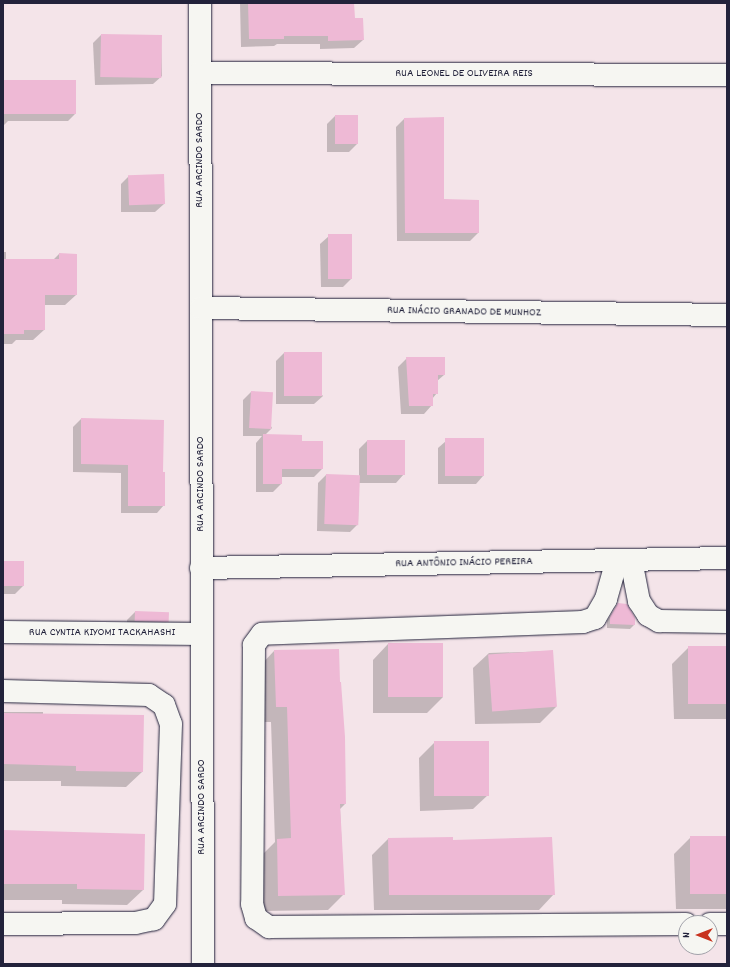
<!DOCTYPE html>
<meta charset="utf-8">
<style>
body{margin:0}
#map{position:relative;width:730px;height:967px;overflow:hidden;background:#f4e4e9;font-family:Dekko,sans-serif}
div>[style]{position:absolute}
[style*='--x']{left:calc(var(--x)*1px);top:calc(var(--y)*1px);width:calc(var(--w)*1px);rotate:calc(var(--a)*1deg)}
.shadow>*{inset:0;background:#0003}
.building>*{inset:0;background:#eeb9d5;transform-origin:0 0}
.roads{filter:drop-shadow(0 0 1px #22223b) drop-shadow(0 0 1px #22223b)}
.minor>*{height:22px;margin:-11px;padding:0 11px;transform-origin:11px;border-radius:11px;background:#f6f6f2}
span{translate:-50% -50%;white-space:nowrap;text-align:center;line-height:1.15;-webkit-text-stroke:3px #f6f6f2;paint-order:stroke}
.street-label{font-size:12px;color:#22223b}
.frame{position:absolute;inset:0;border:4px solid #22223b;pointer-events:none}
.north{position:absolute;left:678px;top:915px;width:40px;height:40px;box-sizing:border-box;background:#f6f6f2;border:1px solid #a1a1a9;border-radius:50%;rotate:270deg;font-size:11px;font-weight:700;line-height:16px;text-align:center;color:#22223b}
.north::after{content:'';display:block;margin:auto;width:14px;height:18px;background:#c8321e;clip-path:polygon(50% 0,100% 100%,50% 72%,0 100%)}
</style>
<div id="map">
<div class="shadow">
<i style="clip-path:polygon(240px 3px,353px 3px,354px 19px,363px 40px,354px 48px,320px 49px,320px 44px,277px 44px,274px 46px,241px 47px)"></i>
<i style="clip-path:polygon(101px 35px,161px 36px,162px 76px,153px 84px,95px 85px,93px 43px)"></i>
<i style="clip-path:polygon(3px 82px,75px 114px,68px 121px,8px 121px,3px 126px)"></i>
<i style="clip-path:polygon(335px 116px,357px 144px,349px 152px,327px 152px,327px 124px)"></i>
<i style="clip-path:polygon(404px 119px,444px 200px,478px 233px,470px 241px,397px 241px,396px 127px)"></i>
<i style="clip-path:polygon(129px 176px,164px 204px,155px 212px,121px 212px,121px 184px)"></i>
<i style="clip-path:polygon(351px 235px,351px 279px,343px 287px,321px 287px,320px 244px,329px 236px)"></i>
<i style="clip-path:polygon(3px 252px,6px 252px,6px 260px,53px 260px,59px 254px,76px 295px,65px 305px,44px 305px,44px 330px,33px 340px,16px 340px,12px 344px,3px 344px)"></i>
<i style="clip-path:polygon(284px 353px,323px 396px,314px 404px,276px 404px,276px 361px)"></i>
<i style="clip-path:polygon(407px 358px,444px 375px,437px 381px,437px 393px,432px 399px,432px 405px,424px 414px,401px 414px,398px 367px)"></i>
<i style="clip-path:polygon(251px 392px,272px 428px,265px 435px,301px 442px,322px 442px,322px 469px,314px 477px,281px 477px,281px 484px,273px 492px,256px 492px,256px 443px,262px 436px,243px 436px,243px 400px)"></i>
<i style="clip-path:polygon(81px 419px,162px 473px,164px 505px,157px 513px,121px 513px,121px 473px,73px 472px,73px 427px)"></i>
<i style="clip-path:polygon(367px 441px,404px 474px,396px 483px,359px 483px,358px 524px,350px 532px,317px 531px,318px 483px,326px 475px,359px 476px,359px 449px)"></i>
<i style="clip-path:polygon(446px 441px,483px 476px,476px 484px,438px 484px,438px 448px)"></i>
<i style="clip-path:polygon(3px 562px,23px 586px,15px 594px,3px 594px)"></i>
<i style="clip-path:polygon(618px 604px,634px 625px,630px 629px,607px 628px,607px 621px)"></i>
<i style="clip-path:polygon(135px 612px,168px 621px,159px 629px,127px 629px,127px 620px)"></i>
<i style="clip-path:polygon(388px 644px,443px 697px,427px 713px,373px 713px,373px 660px)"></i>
<i style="clip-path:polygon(727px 647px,727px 719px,674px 719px,672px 664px,688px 648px)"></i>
<i style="clip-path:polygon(274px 651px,345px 804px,340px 809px,344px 894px,328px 910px,263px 911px,262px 855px,275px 842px,271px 722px,260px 722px,259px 667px)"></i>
<i style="clip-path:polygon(552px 651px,556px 707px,540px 723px,475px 724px,473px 668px,489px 653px)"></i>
<i style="clip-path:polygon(3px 712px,43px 712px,43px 715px,142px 772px,126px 787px,61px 786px,61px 781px,3px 781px)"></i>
<i style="clip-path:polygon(435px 742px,489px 794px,473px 809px,420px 811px,419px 758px)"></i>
<i style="clip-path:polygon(3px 832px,143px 890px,127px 905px,62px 904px,62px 900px,3px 900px)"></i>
<i style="clip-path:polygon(727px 837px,727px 909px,676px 909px,674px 854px,690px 838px)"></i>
<i style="clip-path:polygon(452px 838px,452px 841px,554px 894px,539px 910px,374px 910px,372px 855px,388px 839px)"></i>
</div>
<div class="building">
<i style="clip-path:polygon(248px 3px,354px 3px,355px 18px,363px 18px,364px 40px,328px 41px,328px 36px,284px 36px,284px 39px,249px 39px)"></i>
<i style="left:101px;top:34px;width:61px;height:43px;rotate:1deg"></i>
<i style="left:76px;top:80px;width:34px;height:73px;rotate:90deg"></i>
<i style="left:335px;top:115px;width:23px;height:29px"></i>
<i style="clip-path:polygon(444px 117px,444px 199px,479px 200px,479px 233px,405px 233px,404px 118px)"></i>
<i style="left:164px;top:174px;width:30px;height:36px;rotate:88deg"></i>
<i style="left:352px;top:234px;width:45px;height:24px;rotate:90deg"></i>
<i style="clip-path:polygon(59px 253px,77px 254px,77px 295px,45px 295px,45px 330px,24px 330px,24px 334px,3px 334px,3px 259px,59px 259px)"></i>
<i style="left:284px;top:352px;width:38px;height:44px"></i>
<i style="clip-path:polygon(406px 357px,445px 357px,445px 375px,438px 375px,438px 394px,433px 394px,433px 406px,409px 406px)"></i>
<i style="left:251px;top:391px;width:22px;height:37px;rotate:3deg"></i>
<i style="clip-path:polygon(81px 418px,164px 420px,163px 472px,165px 472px,165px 506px,128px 506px,128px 465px,81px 464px)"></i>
<i style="clip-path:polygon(263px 434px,302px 435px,302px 441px,323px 441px,323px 469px,282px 469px,282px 484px,263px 484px)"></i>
<i style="left:484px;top:438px;width:38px;height:39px;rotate:90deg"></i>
<i style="left:367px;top:440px;width:38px;height:35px"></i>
<i style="left:326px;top:474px;width:34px;height:50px;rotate:2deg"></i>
<i style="left:3px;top:561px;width:21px;height:25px"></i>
<i style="clip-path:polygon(618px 603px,627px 604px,635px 618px,635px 625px,610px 624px,610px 617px)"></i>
<i style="left:135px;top:611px;width:34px;height:10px;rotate:2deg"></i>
<i style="left:388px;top:643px;width:55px;height:54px"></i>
<i style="left:727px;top:646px;width:58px;height:39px;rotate:90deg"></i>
<i style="clip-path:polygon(339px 649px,340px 682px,341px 682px,345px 737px,346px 804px,340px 804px,345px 895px,278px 896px,277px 839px,291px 838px,287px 707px,276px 707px,274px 650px)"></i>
<i style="left:553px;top:650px;width:57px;height:65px;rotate:86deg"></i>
<i style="clip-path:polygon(3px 713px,144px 715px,143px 772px,76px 771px,76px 766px,3px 764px)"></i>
<i style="left:434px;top:741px;width:55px;height:55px"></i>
<i style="clip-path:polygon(3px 830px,145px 834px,144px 890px,77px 889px,77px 884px,3px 884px)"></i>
<i style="left:727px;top:836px;width:58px;height:37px;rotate:90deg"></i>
<i style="clip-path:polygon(453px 837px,453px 840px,552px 837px,555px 895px,389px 895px,388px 838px)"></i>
</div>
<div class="roads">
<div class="minor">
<i style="--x:200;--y:3;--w:961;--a:89.82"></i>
<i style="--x:200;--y:73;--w:527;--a:0.22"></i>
<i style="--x:201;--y:308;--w:526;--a:0.76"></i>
<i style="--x:617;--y:560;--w:41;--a:105.8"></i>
<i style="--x:606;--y:599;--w:22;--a:120"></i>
<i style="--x:595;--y:618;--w:13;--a:162"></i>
<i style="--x:583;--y:622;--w:321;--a:177.9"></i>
<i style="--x:262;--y:634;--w:14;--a:126"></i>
<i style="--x:254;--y:645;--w:259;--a:90.4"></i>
<i style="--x:252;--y:904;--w:15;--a:74"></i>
<i style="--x:256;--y:918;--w:16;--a:35"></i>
<i style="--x:269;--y:927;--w:417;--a:-0.4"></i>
<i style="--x:631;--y:560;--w:42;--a:79"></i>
<i style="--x:639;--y:601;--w:17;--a:57"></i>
<i style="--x:648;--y:615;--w:13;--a:29"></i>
<i style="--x:659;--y:621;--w:68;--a:0.8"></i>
<i style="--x:201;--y:568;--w:526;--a:-1.09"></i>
<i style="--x:3;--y:632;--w:199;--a:0.6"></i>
<i style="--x:3;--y:691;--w:146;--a:1.6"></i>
<i style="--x:149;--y:695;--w:18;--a:34"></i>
<i style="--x:164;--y:705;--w:20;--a:70"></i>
<i style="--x:171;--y:724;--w:180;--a:91.9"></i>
<i style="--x:165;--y:904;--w:19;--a:126"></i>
<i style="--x:154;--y:919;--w:19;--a:168"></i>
<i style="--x:135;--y:923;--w:132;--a:179.6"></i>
<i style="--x:710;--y:924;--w:17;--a:0"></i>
</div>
</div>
<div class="street-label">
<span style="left:464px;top:74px">RUA LEONEL DE OLIVEIRA REIS</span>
<span style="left:200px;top:160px;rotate:-90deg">RUA ARCINDO SARDO</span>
<span style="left:464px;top:312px;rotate:1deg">RUA INÁCIO GRANADO DE MUNHOZ</span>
<span style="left:201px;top:484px;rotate:-90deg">RUA ARCINDO SARDO</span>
<span style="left:464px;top:563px;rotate:-1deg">RUA ANTÔNIO INÁCIO PEREIRA</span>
<span style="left:102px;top:633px">RUA CYNTIA KIYOMI TACKAHASHI</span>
<span style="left:202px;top:807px;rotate:-90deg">RUA ARCINDO SARDO</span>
</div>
<div class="frame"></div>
<div class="north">N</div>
</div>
